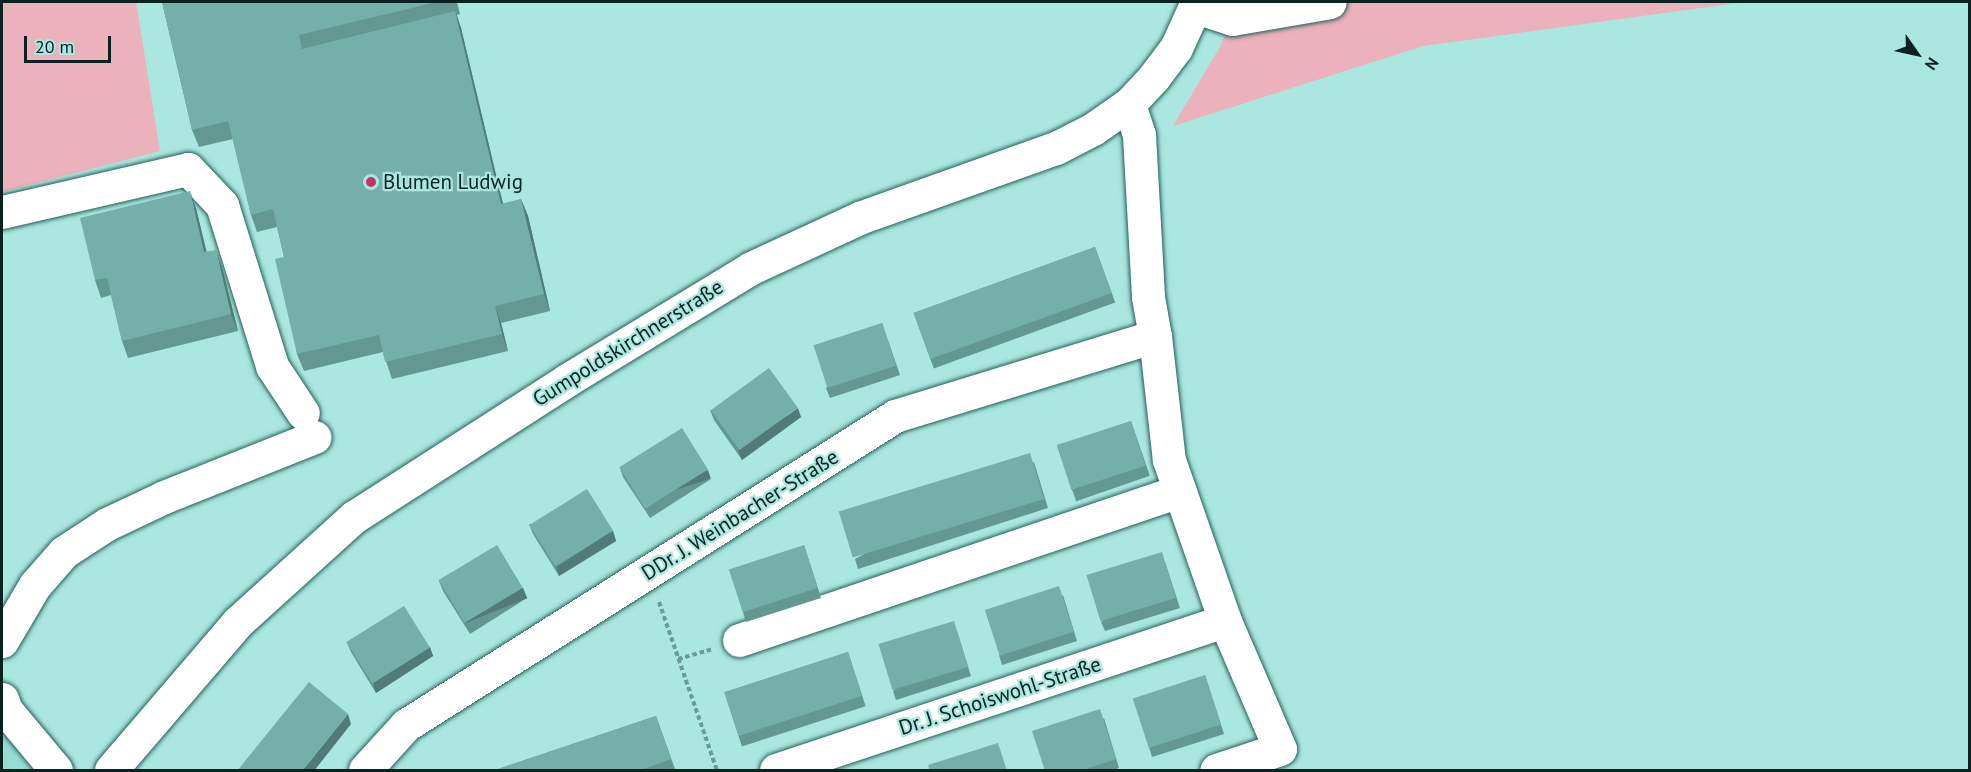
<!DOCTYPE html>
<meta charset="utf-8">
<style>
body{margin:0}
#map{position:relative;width:1971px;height:772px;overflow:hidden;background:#aae7de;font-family:"PT Sans",sans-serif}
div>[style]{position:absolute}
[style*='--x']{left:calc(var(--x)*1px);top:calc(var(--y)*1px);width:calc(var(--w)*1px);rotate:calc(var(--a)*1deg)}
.built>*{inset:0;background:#96ded4}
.green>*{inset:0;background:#ebb1bc}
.path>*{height:4px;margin-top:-2px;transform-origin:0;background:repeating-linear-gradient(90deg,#6c9b95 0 4.5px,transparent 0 7.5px)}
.roads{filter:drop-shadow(0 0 2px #235f59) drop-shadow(0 0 2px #235f59)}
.minor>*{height:33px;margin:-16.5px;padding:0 16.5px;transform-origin:16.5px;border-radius:16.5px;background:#fff}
.wall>*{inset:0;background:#649790;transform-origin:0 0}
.shaded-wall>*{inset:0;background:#517b76;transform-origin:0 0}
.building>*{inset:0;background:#74b0a8;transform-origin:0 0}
.dots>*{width:16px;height:16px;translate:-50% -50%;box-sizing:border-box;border:3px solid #aae7de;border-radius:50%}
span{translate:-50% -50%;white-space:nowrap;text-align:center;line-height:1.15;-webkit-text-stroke:4.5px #aae7de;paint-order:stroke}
.poi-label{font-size:21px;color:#092220}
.left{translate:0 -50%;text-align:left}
.street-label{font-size:21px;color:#092220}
.frame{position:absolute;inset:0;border:3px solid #092220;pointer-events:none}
.north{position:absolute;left:1887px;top:24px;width:60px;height:60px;-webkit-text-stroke:4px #aae7de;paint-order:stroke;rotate:124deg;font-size:16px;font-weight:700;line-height:24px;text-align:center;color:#092220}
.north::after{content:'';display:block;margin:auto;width:21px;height:27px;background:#092220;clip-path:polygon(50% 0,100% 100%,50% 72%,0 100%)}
.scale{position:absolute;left:24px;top:36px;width:87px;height:27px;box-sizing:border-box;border:3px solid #092220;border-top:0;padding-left:8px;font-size:18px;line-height:21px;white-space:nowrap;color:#092220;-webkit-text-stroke:4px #aae7de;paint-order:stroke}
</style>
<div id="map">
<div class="built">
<i style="clip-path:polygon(2px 672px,8px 686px,77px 767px,76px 770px,2px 770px)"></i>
</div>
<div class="green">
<i style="clip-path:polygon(2px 2px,136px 2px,160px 151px,2px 192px)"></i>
<i style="clip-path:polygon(1236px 2px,1744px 2px,1423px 46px,1173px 126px,1220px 47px)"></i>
</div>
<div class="path">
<i style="--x:659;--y:602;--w:178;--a:71"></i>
<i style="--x:678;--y:659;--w:35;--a:-16"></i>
</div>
<div class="roads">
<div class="minor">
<i style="--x:1196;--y:7;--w:38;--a:18"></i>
<i style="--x:1232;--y:19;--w:99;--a:-9.8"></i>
<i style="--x:1129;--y:104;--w:33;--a:72"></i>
<i style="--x:1139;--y:135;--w:162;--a:86.8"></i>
<i style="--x:1148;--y:297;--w:40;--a:80"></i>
<i style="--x:1155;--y:336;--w:125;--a:83.6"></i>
<i style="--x:1169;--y:460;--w:170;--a:70.8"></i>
<i style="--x:1225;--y:621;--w:139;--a:66.7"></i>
<i style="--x:1280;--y:749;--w:67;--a:161.8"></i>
<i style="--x:2;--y:212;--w:191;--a:-13"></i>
<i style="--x:188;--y:169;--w:50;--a:46.6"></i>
<i style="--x:222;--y:205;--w:169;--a:72.7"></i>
<i style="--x:272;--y:366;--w:56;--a:56.6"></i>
<i style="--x:739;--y:640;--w:465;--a:-18.7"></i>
<i style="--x:2;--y:641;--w:65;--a:-59.5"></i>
<i style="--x:35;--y:585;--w:44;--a:-48.7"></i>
<i style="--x:64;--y:552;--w:51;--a:-33.1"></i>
<i style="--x:107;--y:524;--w:63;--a:-25.3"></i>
<i style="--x:164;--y:497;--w:162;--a:-21.7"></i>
<i style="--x:2;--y:699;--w:12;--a:70"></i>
<i style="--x:6;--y:710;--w:78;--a:50.2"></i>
<i style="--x:111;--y:770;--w:195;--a:-49.4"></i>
<i style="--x:238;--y:622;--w:156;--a:-42.2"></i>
<i style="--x:354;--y:517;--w:253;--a:-32.7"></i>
<i style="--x:567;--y:380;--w:215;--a:-31.3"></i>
<i style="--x:751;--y:268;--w:119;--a:-24.8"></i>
<i style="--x:859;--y:218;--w:209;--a:-19.6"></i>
<i style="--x:1056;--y:148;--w:42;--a:-27.2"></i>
<i style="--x:1093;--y:129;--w:44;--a:-34.8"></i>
<i style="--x:1129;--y:104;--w:37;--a:-47"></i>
<i style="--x:1154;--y:77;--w:36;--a:-53"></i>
<i style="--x:1176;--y:48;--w:51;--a:-65.5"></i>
<i style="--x:365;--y:770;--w:61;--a:-47.7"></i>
<i style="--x:406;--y:725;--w:578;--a:-32.29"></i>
<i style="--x:895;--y:416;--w:272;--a:-17.1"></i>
<i style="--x:776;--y:770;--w:473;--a:-18.4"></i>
</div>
</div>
<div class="wall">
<i style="clip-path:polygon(162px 2px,457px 2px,460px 14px,457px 15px,461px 28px,503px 204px,521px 199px,528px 216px,550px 311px,501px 323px,508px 351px,392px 379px,383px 352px,304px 371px,297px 354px,284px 257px,277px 227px,257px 232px,251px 215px,233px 139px,199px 147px,192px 130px)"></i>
<i style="clip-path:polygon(196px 208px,206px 252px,222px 267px,238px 331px,128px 358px,122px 341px,111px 295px,101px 298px,95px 280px)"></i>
<i style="left:1095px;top:247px;width:59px;height:193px;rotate:70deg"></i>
<i style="clip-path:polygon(882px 323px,900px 375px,830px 398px,826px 388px)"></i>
<i style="clip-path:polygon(710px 410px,801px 417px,742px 460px,714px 420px)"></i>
<i style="left:1131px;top:421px;width:58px;height:78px;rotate:71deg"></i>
<i style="clip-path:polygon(1034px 462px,1048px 508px,858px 569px,855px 559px)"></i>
<i style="clip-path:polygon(620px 468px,711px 479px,650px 518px,623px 477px)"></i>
<i style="clip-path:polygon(529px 524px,613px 531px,616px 541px,559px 576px,533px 534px)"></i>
<i style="clip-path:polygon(804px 545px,821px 598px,746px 622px,743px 612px)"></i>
<i style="clip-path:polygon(1165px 562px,1180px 608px,1105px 631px,1101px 622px)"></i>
<i style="clip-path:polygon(439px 581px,523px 588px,527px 598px,470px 634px,443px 591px)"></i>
<i style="clip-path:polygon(1063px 595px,1077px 641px,1002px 665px,999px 655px)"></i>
<i style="clip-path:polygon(957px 631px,971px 676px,896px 700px,893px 691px)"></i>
<i style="clip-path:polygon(347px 643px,430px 647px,433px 656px,376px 693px,351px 652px)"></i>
<i style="left:848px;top:652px;width:57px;height:130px;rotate:72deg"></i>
<i style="clip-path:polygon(1205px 675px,1224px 734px,1152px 757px,1149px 747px)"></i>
<i style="clip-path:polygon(656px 716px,675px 769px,670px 771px,492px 771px)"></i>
<i style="clip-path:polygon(1104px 718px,1119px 768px,1112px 771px,1045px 771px)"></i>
</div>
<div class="shaded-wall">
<i style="clip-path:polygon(455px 11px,461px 28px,507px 221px,501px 204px)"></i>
<i style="clip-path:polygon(190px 191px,196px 208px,211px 270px,204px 252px)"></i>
<i style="clip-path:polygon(521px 199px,528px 216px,550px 311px,544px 294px)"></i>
<i style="clip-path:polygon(216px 250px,222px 267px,238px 331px,231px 314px)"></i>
<i style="clip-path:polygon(495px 306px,501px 323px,508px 351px,502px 334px)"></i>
<i style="clip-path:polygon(798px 408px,801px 417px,742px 460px,738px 450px)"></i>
<i style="left:708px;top:470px;width:9px;height:73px;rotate:72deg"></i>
<i style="clip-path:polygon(613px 531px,616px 541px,559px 576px,556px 567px)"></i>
<i style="left:523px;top:588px;width:11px;height:67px;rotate:68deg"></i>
<i style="clip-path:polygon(430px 647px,433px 656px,376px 693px,373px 683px)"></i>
<i style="clip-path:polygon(348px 714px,351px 724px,314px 771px,302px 771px)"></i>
</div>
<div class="building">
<i style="clip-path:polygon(162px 2px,437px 2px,299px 35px,302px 49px,455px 11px,501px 204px,521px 199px,544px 294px,495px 306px,502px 334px,385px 362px,379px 335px,297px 354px,275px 259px,284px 257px,273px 209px,251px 215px,228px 121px,192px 130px)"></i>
<i style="clip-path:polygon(190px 191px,204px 252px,216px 250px,231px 314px,122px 341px,107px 278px,95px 280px,80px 218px)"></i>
<i style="left:1095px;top:247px;width:49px;height:193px;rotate:70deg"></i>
<i style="left:882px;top:323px;width:45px;height:72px;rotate:72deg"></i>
<i style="left:769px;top:368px;width:49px;height:72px;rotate:54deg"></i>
<i style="left:1131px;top:421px;width:47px;height:78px;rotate:72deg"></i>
<i style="left:682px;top:428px;width:49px;height:74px;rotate:58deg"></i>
<i style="left:1030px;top:453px;width:48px;height:200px;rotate:73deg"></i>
<i style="left:587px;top:489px;width:49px;height:68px;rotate:58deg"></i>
<i style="left:497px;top:545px;width:50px;height:68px;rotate:59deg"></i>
<i style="left:804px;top:545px;width:45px;height:79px;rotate:72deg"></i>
<i style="left:1162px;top:552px;width:48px;height:79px;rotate:73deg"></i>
<i style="left:1059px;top:586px;width:48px;height:78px;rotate:72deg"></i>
<i style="left:404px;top:606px;width:49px;height:68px;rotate:58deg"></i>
<i style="left:954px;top:621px;width:48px;height:79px;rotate:73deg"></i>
<i style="left:848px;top:652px;width:46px;height:130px;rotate:72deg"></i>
<i style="left:1205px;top:675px;width:52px;height:76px;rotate:72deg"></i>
<i style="clip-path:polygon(309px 682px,348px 714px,302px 771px,237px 771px)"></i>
<i style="clip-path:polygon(1100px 709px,1116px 759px,1080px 771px,1045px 771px,1032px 731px)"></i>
<i style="clip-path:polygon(656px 716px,671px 759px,638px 771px,492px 771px)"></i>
<i style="clip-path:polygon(998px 743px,1007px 771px,930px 771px,928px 765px)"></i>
</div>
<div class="dots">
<i style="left:371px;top:182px;background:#c33563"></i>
</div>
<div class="poi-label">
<span class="left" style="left:383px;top:182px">Blumen Ludwig</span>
</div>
<div class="street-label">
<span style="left:628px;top:343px;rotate:-32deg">Gumpoldskirchnerstraße</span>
<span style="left:740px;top:515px;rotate:-32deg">DDr. J. Weinbacher-Straße</span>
<span style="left:1000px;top:696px;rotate:-18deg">Dr. J. Schoiswohl-Straße</span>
</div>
<div class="frame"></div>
<div class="north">N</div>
<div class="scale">20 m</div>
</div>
